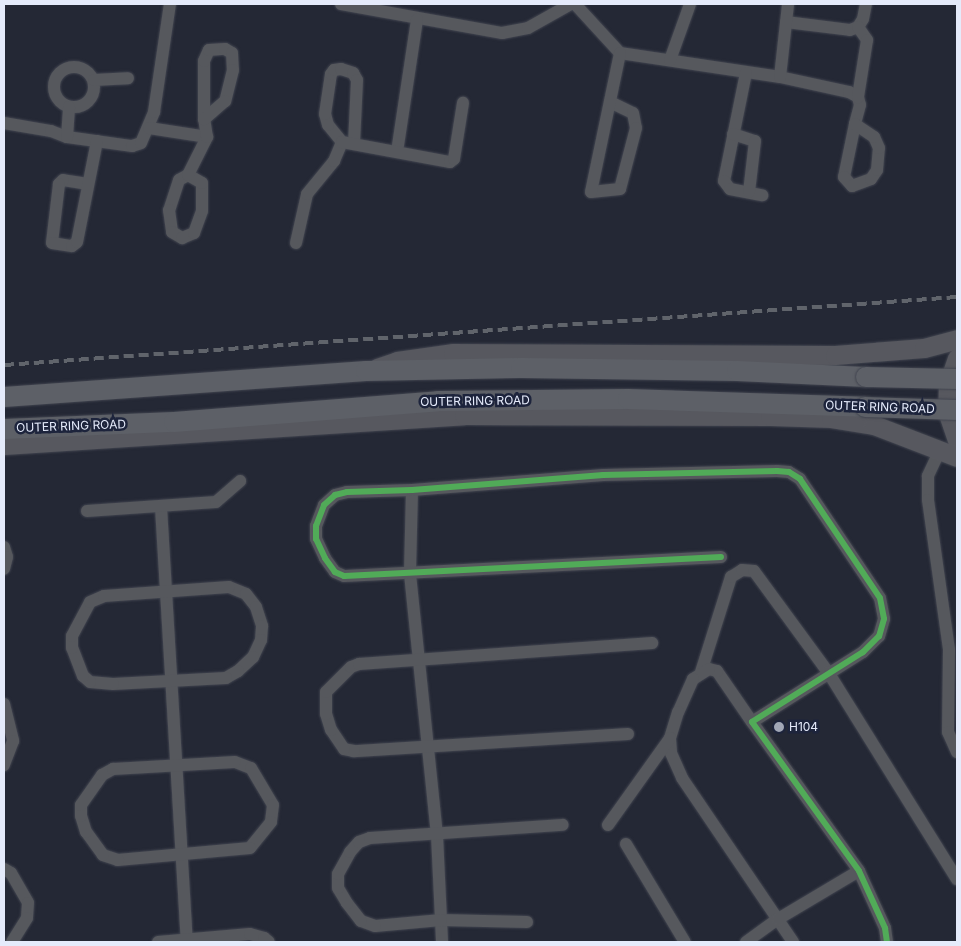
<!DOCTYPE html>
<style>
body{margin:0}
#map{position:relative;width:961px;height:946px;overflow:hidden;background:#242835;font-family:Inter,sans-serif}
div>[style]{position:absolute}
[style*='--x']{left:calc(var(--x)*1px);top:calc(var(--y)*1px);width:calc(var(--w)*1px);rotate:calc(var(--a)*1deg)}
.roads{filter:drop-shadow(0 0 1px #41444f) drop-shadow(0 0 1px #41444f)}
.street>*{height:12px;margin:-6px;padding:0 6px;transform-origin:6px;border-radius:6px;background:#56585d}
.street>.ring{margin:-6px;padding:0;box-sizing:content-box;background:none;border:12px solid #56585d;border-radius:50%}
.secondary>*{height:19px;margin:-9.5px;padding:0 9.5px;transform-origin:9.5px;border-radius:9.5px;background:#57585f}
.primary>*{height:20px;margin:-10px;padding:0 10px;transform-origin:10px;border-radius:10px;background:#5d6067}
.rail>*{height:4px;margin-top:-2px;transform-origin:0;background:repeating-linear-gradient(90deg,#60646b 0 10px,transparent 0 15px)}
.bridges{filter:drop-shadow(0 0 1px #41444f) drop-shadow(0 0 1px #41444f)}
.primary-bridge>*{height:20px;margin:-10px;padding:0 10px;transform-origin:10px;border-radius:10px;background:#5d6067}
.cycleway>*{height:6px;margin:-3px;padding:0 3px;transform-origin:3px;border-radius:3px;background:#51ab58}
.dots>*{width:14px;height:14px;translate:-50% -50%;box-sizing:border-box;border:2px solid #1d243c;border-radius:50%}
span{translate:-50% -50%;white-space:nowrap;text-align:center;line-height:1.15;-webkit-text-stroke:5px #1d243c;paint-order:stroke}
.street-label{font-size:12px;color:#e5ebfb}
.poi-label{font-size:12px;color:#e5ebfb}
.left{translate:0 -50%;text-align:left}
.frame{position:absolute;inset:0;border:5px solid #e5ebfb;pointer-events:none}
</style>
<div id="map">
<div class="roads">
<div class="street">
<i style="--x:341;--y:4;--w:164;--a:10.2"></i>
<i style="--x:502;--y:33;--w:26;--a:-11"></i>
<i style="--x:528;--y:28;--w:49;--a:-29.2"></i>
<i style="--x:575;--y:4;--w:67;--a:47.4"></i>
<i style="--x:620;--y:53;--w:162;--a:8.5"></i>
<i style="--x:780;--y:77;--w:71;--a:12.3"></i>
<i style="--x:849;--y:92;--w:10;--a:29"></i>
<i style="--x:858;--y:97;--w:8;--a:76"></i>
<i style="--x:860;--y:105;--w:20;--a:105"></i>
<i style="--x:855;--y:124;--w:54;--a:101.7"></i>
<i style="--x:844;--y:177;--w:12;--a:48"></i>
<i style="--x:852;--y:186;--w:20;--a:-20"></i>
<i style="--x:871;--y:179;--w:11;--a:-56"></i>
<i style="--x:877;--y:170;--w:22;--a:-85"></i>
<i style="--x:879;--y:148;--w:12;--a:-114"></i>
<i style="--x:874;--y:137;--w:23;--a:-146"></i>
<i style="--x:786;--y:22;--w:64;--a:7.1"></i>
<i style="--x:850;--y:30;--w:9;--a:-21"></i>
<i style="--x:858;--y:27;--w:9;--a:-58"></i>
<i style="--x:863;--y:19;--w:15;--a:-79"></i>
<i style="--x:858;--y:27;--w:16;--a:55"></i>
<i style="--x:867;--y:40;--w:58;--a:99"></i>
<i style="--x:670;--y:60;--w:59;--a:-70.3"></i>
<i class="ring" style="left:54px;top:67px;width:28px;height:28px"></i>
<i style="--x:746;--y:73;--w:110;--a:101.5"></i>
<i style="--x:724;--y:181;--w:10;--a:53"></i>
<i style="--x:730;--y:189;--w:33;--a:11"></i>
<i style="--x:780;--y:77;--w:73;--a:-83.7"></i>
<i style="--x:94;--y:80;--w:34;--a:-3"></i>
<i style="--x:610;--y:102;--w:25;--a:26"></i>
<i style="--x:633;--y:113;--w:15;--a:79"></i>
<i style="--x:636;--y:128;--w:63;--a:104.7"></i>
<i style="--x:620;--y:189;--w:29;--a:174"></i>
<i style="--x:591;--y:192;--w:142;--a:-78.2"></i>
<i style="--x:4;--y:123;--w:48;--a:9.7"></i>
<i style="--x:51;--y:131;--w:17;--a:21"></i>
<i style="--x:67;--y:137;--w:66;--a:7.9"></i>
<i style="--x:132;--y:146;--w:9;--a:-18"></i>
<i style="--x:141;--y:143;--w:34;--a:-67"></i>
<i style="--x:154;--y:112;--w:109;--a:-81.6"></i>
<i style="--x:149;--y:128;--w:59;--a:8.8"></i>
<i style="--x:733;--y:134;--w:23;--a:18"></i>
<i style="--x:755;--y:141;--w:51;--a:96.7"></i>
<i style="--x:67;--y:137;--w:30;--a:-86"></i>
<i style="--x:342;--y:142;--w:22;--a:-129"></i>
<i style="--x:328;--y:125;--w:11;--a:-105"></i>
<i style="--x:325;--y:114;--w:40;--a:-81.5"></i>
<i style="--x:331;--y:74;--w:5;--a:-53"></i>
<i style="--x:334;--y:70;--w:7;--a:-8"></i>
<i style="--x:341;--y:69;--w:13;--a:18"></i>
<i style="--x:353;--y:73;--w:8;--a:60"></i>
<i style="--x:357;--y:80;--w:64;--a:92.7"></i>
<i style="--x:397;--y:152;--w:134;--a:-81.4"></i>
<i style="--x:188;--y:175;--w:10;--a:151"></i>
<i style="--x:179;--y:180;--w:32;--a:108"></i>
<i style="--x:169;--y:210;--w:22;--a:82"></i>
<i style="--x:172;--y:232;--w:12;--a:31"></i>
<i style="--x:182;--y:238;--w:13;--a:-23"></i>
<i style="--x:194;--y:233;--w:23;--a:-70"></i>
<i style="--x:202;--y:211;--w:28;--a:-90"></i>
<i style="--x:202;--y:183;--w:16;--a:-150"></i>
<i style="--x:188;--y:175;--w:42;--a:-63.4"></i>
<i style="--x:207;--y:137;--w:18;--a:-99"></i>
<i style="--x:204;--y:119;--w:58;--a:-90"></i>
<i style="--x:204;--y:61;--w:12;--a:-66"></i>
<i style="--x:209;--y:50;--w:16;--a:-4"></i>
<i style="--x:225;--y:49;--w:8;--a:30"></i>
<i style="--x:232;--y:53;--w:17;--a:87"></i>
<i style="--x:233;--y:70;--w:32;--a:104"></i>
<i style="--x:225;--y:101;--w:28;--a:139"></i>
<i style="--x:88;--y:184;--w:25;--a:-171"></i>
<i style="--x:63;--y:180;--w:6;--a:135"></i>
<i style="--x:59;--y:184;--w:59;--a:96.8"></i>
<i style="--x:52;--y:243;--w:20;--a:9"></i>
<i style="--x:72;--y:246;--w:6;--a:-39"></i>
<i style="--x:77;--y:242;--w:103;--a:-78.8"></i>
<i style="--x:296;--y:243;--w:50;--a:-77.3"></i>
<i style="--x:307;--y:194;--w:43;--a:-50.7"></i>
<i style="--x:334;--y:161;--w:21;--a:-67"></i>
<i style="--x:342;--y:142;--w:110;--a:10.5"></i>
<i style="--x:450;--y:162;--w:5;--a:-37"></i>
<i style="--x:454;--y:159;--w:57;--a:-80.9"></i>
<i style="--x:940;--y:450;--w:29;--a:115"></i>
<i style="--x:928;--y:476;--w:24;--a:90"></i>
<i style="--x:928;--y:500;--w:151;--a:82"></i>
<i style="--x:949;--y:650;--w:82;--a:90.7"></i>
<i style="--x:948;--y:732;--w:22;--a:66"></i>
<i style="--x:412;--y:490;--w:84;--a:91.4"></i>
<i style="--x:410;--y:574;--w:262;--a:84.1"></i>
<i style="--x:437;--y:835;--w:107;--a:87.3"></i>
<i style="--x:161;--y:507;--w:436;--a:86.6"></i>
<i style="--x:87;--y:511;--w:129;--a:-4"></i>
<i style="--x:216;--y:502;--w:32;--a:-41"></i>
<i style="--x:4;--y:547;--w:10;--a:73"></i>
<i style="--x:7;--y:557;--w:12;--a:104"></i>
<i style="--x:721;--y:557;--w:377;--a:177.1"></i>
<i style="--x:344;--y:576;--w:10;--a:-156"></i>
<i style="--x:335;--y:572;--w:17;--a:-126"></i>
<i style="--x:325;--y:558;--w:21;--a:-115"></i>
<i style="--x:316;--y:539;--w:13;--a:-90"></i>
<i style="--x:316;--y:526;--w:22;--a:-69"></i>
<i style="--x:324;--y:505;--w:15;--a:-42"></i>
<i style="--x:335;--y:495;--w:12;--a:-14"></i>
<i style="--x:347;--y:492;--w:65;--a:-1.8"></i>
<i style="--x:412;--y:490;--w:192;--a:-4.5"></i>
<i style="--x:603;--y:475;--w:174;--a:-1.3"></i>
<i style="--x:777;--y:471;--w:12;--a:5"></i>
<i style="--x:789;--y:472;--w:13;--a:32"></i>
<i style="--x:800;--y:479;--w:143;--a:56.1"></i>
<i style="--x:880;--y:598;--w:21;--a:79"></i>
<i style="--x:884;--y:619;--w:18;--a:106"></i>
<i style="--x:879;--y:636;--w:23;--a:135"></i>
<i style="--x:863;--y:652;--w:131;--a:147.8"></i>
<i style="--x:752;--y:722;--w:183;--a:54.3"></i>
<i style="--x:859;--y:871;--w:63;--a:65.5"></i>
<i style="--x:885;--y:928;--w:14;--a:82"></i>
<i style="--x:229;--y:587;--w:18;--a:22"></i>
<i style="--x:246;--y:594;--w:16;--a:52"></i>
<i style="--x:256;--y:607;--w:20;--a:72"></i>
<i style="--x:262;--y:626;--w:14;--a:94"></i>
<i style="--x:261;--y:640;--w:19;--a:115"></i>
<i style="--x:253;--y:657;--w:21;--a:137"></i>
<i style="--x:238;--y:671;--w:14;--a:150"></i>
<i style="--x:226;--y:678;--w:113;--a:177"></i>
<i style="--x:113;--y:684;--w:23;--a:-175"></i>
<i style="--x:90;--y:682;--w:9;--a:-139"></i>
<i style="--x:83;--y:676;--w:30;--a:-111"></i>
<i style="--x:72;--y:648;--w:12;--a:-90"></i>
<i style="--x:72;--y:636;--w:38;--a:-62"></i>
<i style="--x:90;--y:602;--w:15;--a:-23"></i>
<i style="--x:104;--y:596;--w:125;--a:-4.1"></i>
<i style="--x:701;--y:672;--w:100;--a:-72.5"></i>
<i style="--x:731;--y:577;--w:13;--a:-32"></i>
<i style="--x:742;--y:570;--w:12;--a:5"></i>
<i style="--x:754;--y:571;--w:125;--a:53.8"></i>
<i style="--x:828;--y:672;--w:244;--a:58.1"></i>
<i style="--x:4;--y:704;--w:38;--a:76"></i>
<i style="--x:13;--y:741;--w:26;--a:111"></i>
<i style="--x:752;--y:722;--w:62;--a:-124.5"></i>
<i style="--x:717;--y:671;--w:8;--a:-166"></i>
<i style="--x:709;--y:669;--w:19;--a:148"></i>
<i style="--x:693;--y:679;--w:36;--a:114"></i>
<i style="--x:678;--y:712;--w:27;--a:107"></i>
<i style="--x:670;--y:738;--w:15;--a:86"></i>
<i style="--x:671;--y:753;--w:27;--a:66"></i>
<i style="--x:682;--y:778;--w:198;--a:55.9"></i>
<i style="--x:628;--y:734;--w:275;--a:176.4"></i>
<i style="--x:354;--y:751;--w:10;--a:-169"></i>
<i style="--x:344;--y:749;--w:23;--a:-124"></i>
<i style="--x:331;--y:730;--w:17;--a:-107"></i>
<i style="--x:326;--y:714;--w:22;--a:-90"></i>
<i style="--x:326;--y:692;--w:35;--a:-45"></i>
<i style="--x:351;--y:667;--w:9;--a:-21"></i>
<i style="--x:359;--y:664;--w:294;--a:-4.1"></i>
<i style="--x:235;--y:762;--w:17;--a:21"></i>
<i style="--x:251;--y:768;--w:43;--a:59.3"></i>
<i style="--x:273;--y:805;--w:17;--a:97"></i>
<i style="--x:271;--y:822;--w:33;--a:129"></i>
<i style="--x:250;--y:848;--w:133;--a:174.8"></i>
<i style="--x:118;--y:860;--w:16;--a:-162"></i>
<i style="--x:103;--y:855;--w:29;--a:-126"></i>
<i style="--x:86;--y:832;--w:17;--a:-107"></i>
<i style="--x:81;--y:816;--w:11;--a:-90"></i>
<i style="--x:81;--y:805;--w:37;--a:-55"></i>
<i style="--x:102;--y:775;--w:13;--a:-29"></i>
<i style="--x:113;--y:769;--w:122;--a:-3.3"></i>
<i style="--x:608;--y:825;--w:107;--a:-54.5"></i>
<i style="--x:626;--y:844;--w:114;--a:59"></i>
<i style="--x:4;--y:869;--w:8;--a:30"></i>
<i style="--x:11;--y:873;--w:34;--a:60"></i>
<i style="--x:28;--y:903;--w:15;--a:94"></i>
<i style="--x:27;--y:918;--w:28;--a:122"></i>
<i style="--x:527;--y:922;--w:86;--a:-178.7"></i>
<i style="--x:441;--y:920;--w:66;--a:174.8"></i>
<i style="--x:375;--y:926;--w:15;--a:-160"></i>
<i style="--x:361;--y:921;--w:23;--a:-128"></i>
<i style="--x:347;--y:903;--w:17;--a:-121"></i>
<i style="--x:338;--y:888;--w:14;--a:-90"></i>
<i style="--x:338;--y:874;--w:25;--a:-61"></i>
<i style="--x:350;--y:852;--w:13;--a:-48"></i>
<i style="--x:359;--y:842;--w:12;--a:-20"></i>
<i style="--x:370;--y:838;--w:193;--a:-3.9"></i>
<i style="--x:158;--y:942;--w:92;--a:-5"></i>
<i style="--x:250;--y:934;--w:15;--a:16"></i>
<i style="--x:264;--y:938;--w:6;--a:39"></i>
<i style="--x:746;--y:942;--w:39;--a:-36"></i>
<i style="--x:778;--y:919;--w:94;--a:-30.7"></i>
</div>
<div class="secondary">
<i style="--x:957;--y:358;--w:28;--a:109"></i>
<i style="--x:948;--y:384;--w:27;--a:92"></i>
<i style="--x:947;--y:411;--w:31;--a:71"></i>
<i style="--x:377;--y:368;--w:21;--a:-19"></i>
<i style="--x:397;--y:361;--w:57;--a:-8.1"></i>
<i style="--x:453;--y:353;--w:382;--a:0.3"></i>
<i style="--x:835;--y:355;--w:89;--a:-4.5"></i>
<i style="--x:924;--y:348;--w:34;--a:-15"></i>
<i style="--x:4;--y:445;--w:461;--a:-3.7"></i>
<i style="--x:464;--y:415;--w:306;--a:0.2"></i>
<i style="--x:770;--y:416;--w:61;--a:1.9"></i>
<i style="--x:831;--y:418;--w:44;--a:9.2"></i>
<i style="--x:874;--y:425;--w:89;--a:21.1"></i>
</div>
<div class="primary">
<i style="--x:4;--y:397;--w:363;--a:-4.1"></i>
<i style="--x:366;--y:371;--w:155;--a:-1.1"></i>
<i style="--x:521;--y:368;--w:216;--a:0.8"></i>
<i style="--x:737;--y:371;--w:129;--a:2.7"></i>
<i style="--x:4;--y:429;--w:170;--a:-2.4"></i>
<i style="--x:174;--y:422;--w:265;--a:-4.5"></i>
<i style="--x:438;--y:401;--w:190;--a:-0.6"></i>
<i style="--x:628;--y:399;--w:237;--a:1.9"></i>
</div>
</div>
<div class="rail">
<i style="--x:4;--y:365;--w:955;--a:-4.08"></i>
</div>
<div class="bridges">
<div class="primary-bridge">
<i style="--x:866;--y:377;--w:91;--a:1.3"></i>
<i style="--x:865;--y:407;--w:92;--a:1.9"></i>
</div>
</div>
<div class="cycleway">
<i style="--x:721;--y:557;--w:377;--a:177.1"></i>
<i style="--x:344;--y:576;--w:10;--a:-156"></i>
<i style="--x:335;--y:572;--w:17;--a:-126"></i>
<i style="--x:325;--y:558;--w:21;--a:-115"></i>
<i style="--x:316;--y:539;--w:13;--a:-90"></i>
<i style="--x:316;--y:526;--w:22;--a:-69"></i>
<i style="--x:324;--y:505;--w:15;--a:-42"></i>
<i style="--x:335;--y:495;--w:12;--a:-14"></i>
<i style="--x:347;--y:492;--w:65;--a:-1.8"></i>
<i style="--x:412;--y:490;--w:192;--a:-4.5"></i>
<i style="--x:603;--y:475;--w:174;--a:-1.3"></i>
<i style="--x:777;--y:471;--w:12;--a:5"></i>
<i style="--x:789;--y:472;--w:13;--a:32"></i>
<i style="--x:800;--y:479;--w:143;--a:56.1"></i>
<i style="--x:880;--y:598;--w:21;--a:79"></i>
<i style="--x:884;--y:619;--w:18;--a:106"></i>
<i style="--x:879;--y:636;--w:23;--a:135"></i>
<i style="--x:863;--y:652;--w:131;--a:147.8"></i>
<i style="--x:752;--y:722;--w:183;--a:54.3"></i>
<i style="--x:859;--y:871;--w:63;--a:65.5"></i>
<i style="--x:885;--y:928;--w:14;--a:82"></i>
</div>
<div class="dots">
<i style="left:779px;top:727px;background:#a1a7b6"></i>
</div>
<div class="street-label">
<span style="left:475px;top:401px;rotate:-1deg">OUTER RING ROAD</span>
<span style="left:880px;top:407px;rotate:2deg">OUTER RING ROAD</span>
<span style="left:71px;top:426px;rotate:-2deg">OUTER RING ROAD</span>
</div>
<div class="poi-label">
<span class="left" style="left:789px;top:727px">H104</span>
</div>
<div class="frame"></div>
</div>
